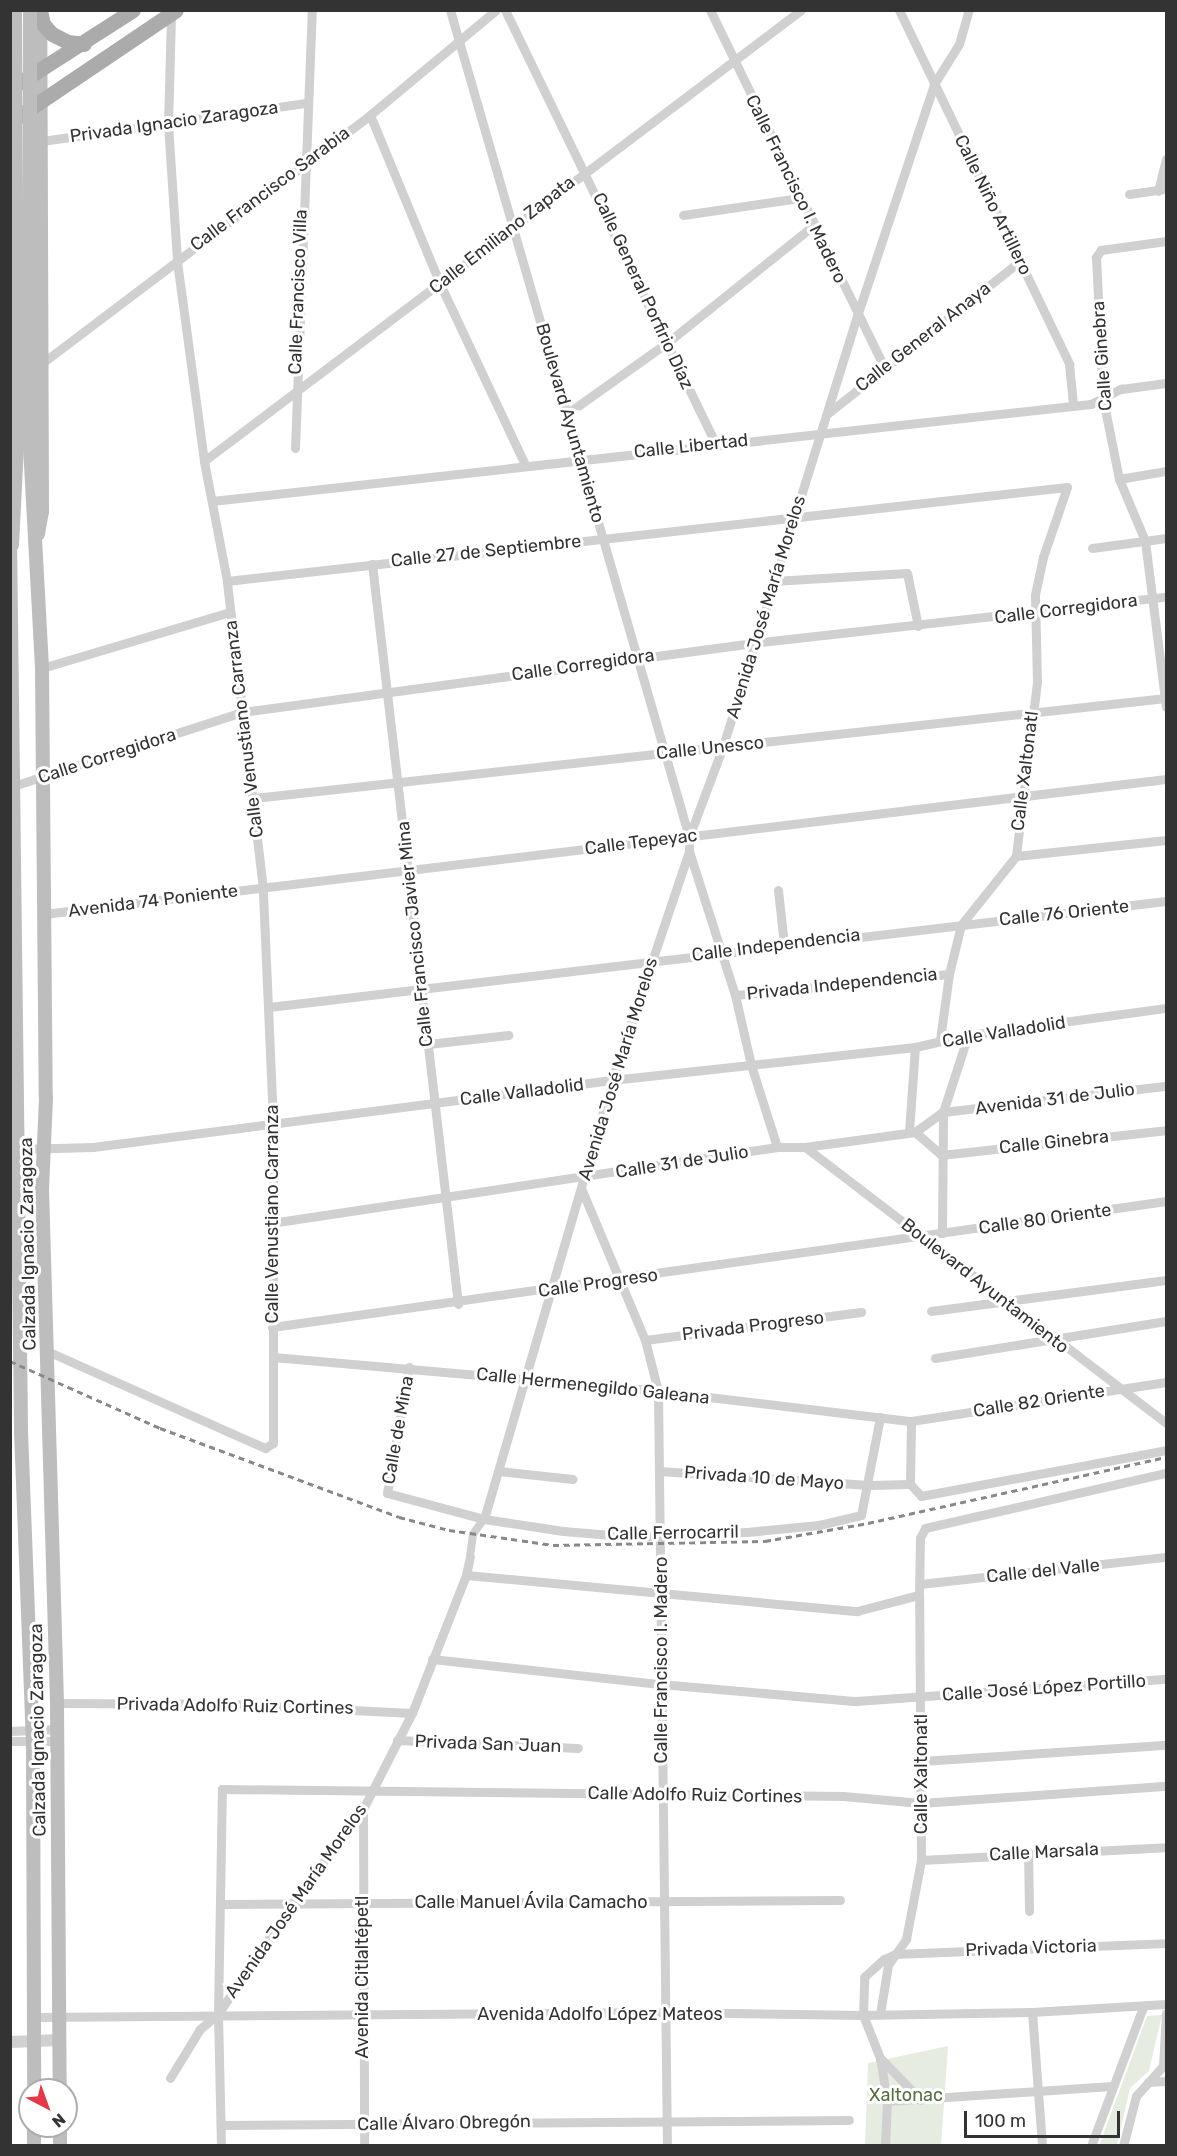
<!DOCTYPE html>
<meta charset="utf-8">
<style>
body{margin:0}
#map{position:relative;width:1177px;height:2156px;overflow:hidden;background:#fff;font-family:Rubik,sans-serif}
div>[style]{position:absolute}
[style*='--x']{left:calc(var(--x)*1px);top:calc(var(--y)*1px);width:calc(var(--w)*1px);rotate:calc(var(--a)*1deg)}
.green>*{inset:0;background:#e6ecdf}
.pedestrian>*{height:8px;margin:-4px;padding:0 4px;transform-origin:4px;border-radius:4px;background:#d0d0d0}
.minor>*{height:9px;margin:-4.5px;padding:0 4.5px;transform-origin:4.5px;border-radius:4.5px;background:#d0d0d0}
.tertiary>*{height:12px;margin:-6px;padding:0 6px;transform-origin:6px;border-radius:6px;background:#d0d0d0}
.secondary>*{height:14px;margin:-7px;padding:0 7px;transform-origin:7px;border-radius:7px;background:#bdbdbd}
.primary>*{height:15px;margin:-7.5px;padding:0 7.5px;transform-origin:7.5px;border-radius:7.5px;background:#ababab}
.rail>*{height:3px;margin-top:-1.5px;transform-origin:0;background:repeating-linear-gradient(90deg,#888 0 6px,transparent 0 10.5px)}
.secondary-bridge>*{height:14px;margin:-7px;padding:0 7px;transform-origin:7px;border-radius:7px;background:#bdbdbd}
span{translate:-50% -50%;white-space:nowrap;text-align:center;line-height:1.15;-webkit-text-stroke:6px #fff;paint-order:stroke}
.street-label{font-size:18px;color:#333}
.park-label{font-size:18px;color:#56703f}
.frame{position:absolute;inset:0;border:12px solid #333;pointer-events:none}
.north{position:absolute;left:18px;top:2078px;width:60px;height:60px;box-sizing:border-box;background:#fff;border:2px solid #adadad;border-radius:50%;rotate:139deg;font-size:16px;font-weight:700;line-height:24px;text-align:center;color:#333}
.north::after{content:'';display:block;margin:auto;width:21px;height:27px;background:#e63946;clip-path:polygon(50% 0,100% 100%,50% 72%,0 100%)}
.scale{position:absolute;left:964px;top:2111px;width:156px;height:27px;box-sizing:border-box;border:3px solid #333;border-top:0;padding-left:8px;font-size:18px;line-height:21px;white-space:nowrap;color:#333;-webkit-text-stroke:4px #fff;paint-order:stroke}
</style>
<div id="map">
<div class="green">
<i style="clip-path:polygon(1162px 2015px,1149px 2071px,1130px 2088px,1117px 2145px,1099px 2146px,1147px 2016px)"></i>
<i style="clip-path:polygon(948px 2046px,941px 2145px,865px 2146px,868px 2063px)"></i>
</div>
<div class="pedestrian">
<i style="--x:470;--y:1556;--w:22;--a:-82"></i>
<i style="--x:473;--y:1534;--w:19;--a:-54"></i>
</div>
<div class="minor">
<i style="--x:450;--y:10;--w:861;--a:73.88"></i>
<i style="--x:505;--y:10;--w:481;--a:64.1"></i>
<i style="--x:710;--y:10;--w:396;--a:64"></i>
<i style="--x:899;--y:10;--w:393;--a:64.3"></i>
<i style="--x:1069;--y:364;--w:40;--a:84.3"></i>
<i style="--x:370;--y:115;--w:183;--a:67.5"></i>
<i style="--x:440;--y:284;--w:200;--a:64.8"></i>
<i style="--x:42;--y:141;--w:267;--a:-8.2"></i>
<i style="--x:1158;--y:191;--w:33;--a:-76"></i>
<i style="--x:1129;--y:194;--w:37;--a:-8"></i>
<i style="--x:683;--y:215;--w:118;--a:-8.3"></i>
<i style="--x:1166;--y:241;--w:66;--a:172.1"></i>
<i style="--x:1101;--y:250;--w:9;--a:126"></i>
<i style="--x:1096;--y:257;--w:142;--a:87.2"></i>
<i style="--x:1103;--y:399;--w:82;--a:78.7"></i>
<i style="--x:1119;--y:479;--w:67;--a:67.2"></i>
<i style="--x:1145;--y:541;--w:167;--a:82.8"></i>
<i style="--x:41;--y:364;--w:413;--a:-37.1"></i>
<i style="--x:370;--y:115;--w:164;--a:-39.8"></i>
<i style="--x:568;--y:413;--w:123;--a:-35.4"></i>
<i style="--x:668;--y:342;--w:187;--a:-38.7"></i>
<i style="--x:827;--y:414;--w:246;--a:-38.4"></i>
<i style="--x:295;--y:448;--w:438;--a:-87.8"></i>
<i style="--x:204;--y:461;--w:748;--a:-37.07"></i>
<i style="--x:1119;--y:479;--w:48;--a:-9.7"></i>
<i style="--x:212;--y:501;--w:884;--a:-6.3"></i>
<i style="--x:1091;--y:404;--w:34;--a:-27"></i>
<i style="--x:1121;--y:389;--w:45;--a:-7.6"></i>
<i style="--x:1092;--y:548;--w:75;--a:-7.7"></i>
<i style="--x:372;--y:564;--w:745;--a:83.37"></i>
<i style="--x:227;--y:581;--w:845;--a:-6.39"></i>
<i style="--x:1067;--y:487;--w:74;--a:108.9"></i>
<i style="--x:1043;--y:557;--w:39;--a:102"></i>
<i style="--x:1035;--y:595;--w:87;--a:88.7"></i>
<i style="--x:1037;--y:682;--w:175;--a:96.9"></i>
<i style="--x:1016;--y:856;--w:88;--a:128.6"></i>
<i style="--x:961;--y:925;--w:50;--a:103.8"></i>
<i style="--x:949;--y:974;--w:67;--a:97.8"></i>
<i style="--x:773;--y:581;--w:134;--a:-3.4"></i>
<i style="--x:907;--y:573;--w:54;--a:78.3"></i>
<i style="--x:42;--y:668;--w:196;--a:-16.6"></i>
<i style="--x:10;--y:787;--w:244;--a:-17.9"></i>
<i style="--x:242;--y:712;--w:516;--a:-7.69"></i>
<i style="--x:753;--y:643;--w:416;--a:-6.4"></i>
<i style="--x:254;--y:798;--w:917;--a:-6.26"></i>
<i style="--x:689;--y:851;--w:151;--a:72.3"></i>
<i style="--x:735;--y:995;--w:72;--a:77.1"></i>
<i style="--x:751;--y:1065;--w:86;--a:72.4"></i>
<i style="--x:1016;--y:856;--w:151;--a:-6.1"></i>
<i style="--x:778;--y:890;--w:54;--a:83.7"></i>
<i style="--x:44;--y:914;--w:1130;--a:-6.86"></i>
<i style="--x:735;--y:995;--w:215;--a:-5.6"></i>
<i style="--x:269;--y:1007;--w:903;--a:-6.74"></i>
<i style="--x:428;--y:1044;--w:81;--a:-6.4"></i>
<i style="--x:909;--y:1132;--w:85;--a:-86"></i>
<i style="--x:915;--y:1132;--w:35;--a:41"></i>
<i style="--x:941;--y:1155;--w:226;--a:-6.3"></i>
<i style="--x:805;--y:1147;--w:454;--a:37.4"></i>
<i style="--x:20;--y:1149;--w:73;--a:-1.6"></i>
<i style="--x:93;--y:1147;--w:523;--a:-7.36"></i>
<i style="--x:612;--y:1080;--w:305;--a:-6.2"></i>
<i style="--x:915;--y:1047;--w:54;--a:-12.8"></i>
<i style="--x:968;--y:1035;--w:200;--a:-7.8"></i>
<i style="--x:581;--y:1188;--w:165;--a:67.2"></i>
<i style="--x:645;--y:1340;--w:53;--a:75.7"></i>
<i style="--x:658;--y:1391;--w:755;--a:89.32"></i>
<i style="--x:271;--y:1223;--w:512;--a:-8.54"></i>
<i style="--x:777;--y:1147;--w:28;--a:0"></i>
<i style="--x:805;--y:1147;--w:111;--a:-7.8"></i>
<i style="--x:915;--y:1132;--w:34;--a:-36"></i>
<i style="--x:943;--y:1112;--w:225;--a:-6.7"></i>
<i style="--x:942;--y:1233;--w:121;--a:-89.5"></i>
<i style="--x:943;--y:1112;--w:81;--a:-72"></i>
<i style="--x:931;--y:1311;--w:237;--a:-7.5"></i>
<i style="--x:272;--y:1327;--w:903;--a:-8.02"></i>
<i style="--x:645;--y:1340;--w:218;--a:-7.4"></i>
<i style="--x:47;--y:1351;--w:239;--a:24"></i>
<i style="--x:265;--y:1448;--w:9;--a:-32"></i>
<i style="--x:273;--y:1443;--w:321;--a:-90"></i>
<i style="--x:273;--y:1122;--w:233;--a:-92.5"></i>
<i style="--x:263;--y:889;--w:310;--a:-96.7"></i>
<i style="--x:227;--y:581;--w:122;--a:-100.9"></i>
<i style="--x:204;--y:461;--w:203;--a:-97.7"></i>
<i style="--x:177;--y:260;--w:136;--a:-93.8"></i>
<i style="--x:168;--y:124;--w:110;--a:-88.4"></i>
<i style="--x:273;--y:1357;--w:386;--a:5"></i>
<i style="--x:658;--y:1391;--w:255;--a:6.8"></i>
<i style="--x:911;--y:1421;--w:258;--a:-8.7"></i>
<i style="--x:935;--y:1358;--w:234;--a:-9.1"></i>
<i style="--x:409;--y:1367;--w:128;--a:99.9"></i>
<i style="--x:387;--y:1493;--w:100;--a:15"></i>
<i style="--x:484;--y:1519;--w:80;--a:8.6"></i>
<i style="--x:563;--y:1531;--w:73;--a:4.7"></i>
<i style="--x:636;--y:1537;--w:111;--a:-2.6"></i>
<i style="--x:747;--y:1532;--w:72;--a:-5.6"></i>
<i style="--x:819;--y:1525;--w:43;--a:-13.4"></i>
<i style="--x:861;--y:1515;--w:100;--a:-79"></i>
<i style="--x:911;--y:1421;--w:63;--a:90.9"></i>
<i style="--x:910;--y:1484;--w:16;--a:47"></i>
<i style="--x:921;--y:1496;--w:249;--a:-10.6"></i>
<i style="--x:499;--y:1471;--w:74;--a:6.2"></i>
<i style="--x:659;--y:1471;--w:210;--a:3.8"></i>
<i style="--x:869;--y:1485;--w:41;--a:-1.4"></i>
<i style="--x:484;--y:1519;--w:457;--a:-73.7"></i>
<i style="--x:612;--y:1080;--w:242;--a:-71.4"></i>
<i style="--x:689;--y:851;--w:14;--a:-90"></i>
<i style="--x:689;--y:837;--w:97;--a:-69.5"></i>
<i style="--x:723;--y:746;--w:450;--a:-72.7"></i>
<i style="--x:857;--y:316;--w:244;--a:-71.6"></i>
<i style="--x:934;--y:84;--w:47;--a:-58"></i>
<i style="--x:959;--y:44;--w:35;--a:-74"></i>
<i style="--x:466;--y:1575;--w:393;--a:5.3"></i>
<i style="--x:857;--y:1611;--w:64;--a:-14.5"></i>
<i style="--x:920;--y:1584;--w:247;--a:-6.3"></i>
<i style="--x:432;--y:1659;--w:229;--a:6.3"></i>
<i style="--x:660;--y:1684;--w:197;--a:5"></i>
<i style="--x:856;--y:1701;--w:311;--a:-4.1"></i>
<i style="--x:57;--y:1703;--w:175;--a:0.3"></i>
<i style="--x:232;--y:1704;--w:180;--a:2.9"></i>
<i style="--x:10;--y:1731;--w:47;--a:-2.4"></i>
<i style="--x:397;--y:1740;--w:181;--a:2.5"></i>
<i style="--x:10;--y:1741;--w:47;--a:0"></i>
<i style="--x:922;--y:1761;--w:245;--a:-3.8"></i>
<i style="--x:363;--y:1809;--w:337;--a:89.8"></i>
<i style="--x:1028;--y:1852;--w:59;--a:89"></i>
<i style="--x:921;--y:1860;--w:245;--a:-3"></i>
<i style="--x:222;--y:1904;--w:618;--a:-0.37"></i>
<i style="--x:1032;--y:2012;--w:134;--a:85.7"></i>
<i style="--x:880;--y:2014;--w:50;--a:-80.7"></i>
<i style="--x:888;--y:1965;--w:32;--a:-55"></i>
<i style="--x:906;--y:1939;--w:80;--a:-79.2"></i>
<i style="--x:921;--y:1860;--w:265;--a:-90.4"></i>
<i style="--x:919;--y:1595;--w:57;--a:-89"></i>
<i style="--x:920;--y:1538;--w:11;--a:-63"></i>
<i style="--x:925;--y:1528;--w:247;--a:-12.9"></i>
<i style="--x:33;--y:2017;--w:633;--a:-0.45"></i>
<i style="--x:666;--y:2012;--w:197;--a:0.9"></i>
<i style="--x:863;--y:2015;--w:169;--a:-1"></i>
<i style="--x:1032;--y:2012;--w:134;--a:-3.4"></i>
<i style="--x:881;--y:2059;--w:57;--a:45.7"></i>
<i style="--x:170;--y:2078;--w:57;--a:-58.5"></i>
<i style="--x:200;--y:2029;--w:23;--a:-40"></i>
<i style="--x:218;--y:2014;--w:135;--a:-56.2"></i>
<i style="--x:293;--y:1902;--w:116;--a:-53"></i>
<i style="--x:363;--y:1809;--w:108;--a:-63"></i>
<i style="--x:412;--y:1713;--w:148;--a:-68.6"></i>
<i style="--x:466;--y:1575;--w:19;--a:-78"></i>
<i style="--x:1148;--y:2082;--w:18;--a:-3"></i>
<i style="--x:887;--y:2101;--w:225;--a:-3.8"></i>
<i style="--x:221;--y:2125;--w:628;--a:-0.46"></i>
<i style="--x:221;--y:2146;--w:132;--a:-91.3"></i>
<i style="--x:218;--y:2014;--w:225;--a:-89"></i>
<i style="--x:222;--y:1789;--w:621;--a:0.65"></i>
<i style="--x:843;--y:1796;--w:78;--a:5.1"></i>
<i style="--x:921;--y:1803;--w:246;--a:-4"></i>
<i style="--x:885;--y:2146;--w:45;--a:-87.5"></i>
<i style="--x:887;--y:2101;--w:44;--a:-99.2"></i>
<i style="--x:880;--y:2058;--w:46;--a:-111.6"></i>
<i style="--x:863;--y:2015;--w:38;--a:-88"></i>
<i style="--x:864;--y:1977;--w:27;--a:-42"></i>
<i style="--x:884;--y:1959;--w:12;--a:-24"></i>
<i style="--x:895;--y:1954;--w:271;--a:-2.3"></i>
<i style="--x:1091;--y:2146;--w:148;--a:-69.5"></i>
<i style="--x:1123;--y:2146;--w:52;--a:-75.4"></i>
<i style="--x:1136;--y:2096;--w:40;--a:-48"></i>
<i style="--x:1163;--y:2066;--w:53;--a:-86.8"></i>
</div>
<div class="tertiary">
<i style="--x:10;--y:2042;--w:50;--a:-2.3"></i>
</div>
<div class="secondary">
<i style="--x:30;--y:446;--w:222;--a:86.9"></i>
<i style="--x:42;--y:668;--w:430;--a:89.5"></i>
<i style="--x:46;--y:1098;--w:90;--a:92.5"></i>
<i style="--x:42;--y:1188;--w:515;--a:88.33"></i>
<i style="--x:57;--y:1703;--w:387;--a:89.6"></i>
<i style="--x:38;--y:534;--w:23;--a:-80"></i>
<i style="--x:42;--y:511;--w:497;--a:-90.2"></i>
<i style="--x:10;--y:538;--w:893;--a:89.29"></i>
<i style="--x:21;--y:1431;--w:310;--a:87.8"></i>
<i style="--x:33;--y:1741;--w:349;--a:89.8"></i>
<i style="--x:12;--y:545;--w:100;--a:-87.1"></i>
<i style="--x:34;--y:2126;--w:20;--a:90"></i>
<i style="--x:60;--y:2126;--w:20;--a:90"></i>
</div>
<div class="primary">
<i style="--x:40;--y:10;--w:14;--a:78"></i>
<i style="--x:43;--y:24;--w:13;--a:48"></i>
<i style="--x:52;--y:34;--w:18;--a:27"></i>
<i style="--x:68;--y:42;--w:16;--a:7"></i>
<i style="--x:19;--y:83;--w:135;--a:-32.6"></i>
<i style="--x:10;--y:122;--w:200;--a:-34"></i>
</div>
<div class="rail">
<i style="--x:10;--y:1361;--w:164;--a:24.1"></i>
<i style="--x:160;--y:1428;--w:255;--a:20.4"></i>
<i style="--x:399;--y:1517;--w:52;--a:14.6"></i>
<i style="--x:449;--y:1530;--w:105;--a:8.2"></i>
<i style="--x:553;--y:1545;--w:212;--a:-1.1"></i>
<i style="--x:765;--y:1541;--w:105;--a:-9.9"></i>
<i style="--x:868;--y:1523;--w:305;--a:-12.5"></i>
</div>
<div class="secondary-bridge">
<i style="--x:15;--y:10;--w:435;--a:89.7"></i>
<i style="--x:30;--y:446;--w:436;--a:-90"></i>
</div>
<div class="street-label">
<span style="left:174px;top:122px;rotate:-8deg">Privada Ignacio Zaragoza</span>
<span style="left:270px;top:189px;rotate:-37deg">Calle Francisco Sarabia</span>
<span style="left:796px;top:189px;rotate:64deg">Calle Francisco I. Madero</span>
<span style="left:993px;top:205px;rotate:64deg">Calle Niño Artillero</span>
<span style="left:502px;top:235px;rotate:-38deg">Calle Emiliano Zapata</span>
<span style="left:643px;top:291px;rotate:65deg">Calle General Porfirio Díaz</span>
<span style="left:298px;top:292px;rotate:-88deg">Calle Francisco Villa</span>
<span style="left:923px;top:337px;rotate:-38deg">Calle General Anaya</span>
<span style="left:1102px;top:356px;rotate:-94deg">Calle Ginebra</span>
<span style="left:570px;top:423px;rotate:74deg">Boulevard Ayuntamiento</span>
<span style="left:691px;top:446px;rotate:-6deg">Calle Libertad</span>
<span style="left:486px;top:551px;rotate:-6deg">Calle 27 de Septiembre</span>
<span style="left:766px;top:607px;rotate:-73deg">Avenida José María Morelos</span>
<span style="left:1066px;top:609px;rotate:-7deg">Calle Corregidora</span>
<span style="left:583px;top:665px;rotate:-8deg">Calle Corregidora</span>
<span style="left:244px;top:729px;rotate:-97deg">Calle Venustiano Carranza</span>
<span style="left:710px;top:748px;rotate:-6deg">Calle Unesco</span>
<span style="left:107px;top:756px;rotate:-18deg">Calle Corregidora</span>
<span style="left:1025px;top:771px;rotate:-83deg">Calle Xaltonatl</span>
<span style="left:641px;top:842px;rotate:-7deg">Calle Tepeyac</span>
<span style="left:153px;top:901px;rotate:-7deg">Avenida 74 Poniente</span>
<span style="left:1064px;top:913px;rotate:-6deg">Calle 76 Oriente</span>
<span style="left:415px;top:934px;rotate:-96deg">Calle Francisco Javier Mina</span>
<span style="left:776px;top:945px;rotate:-7deg">Calle Independencia</span>
<span style="left:842px;top:984px;rotate:-6deg">Privada Independencia</span>
<span style="left:1004px;top:1032px;rotate:-9deg">Calle Valladolid</span>
<span style="left:618px;top:1069px;rotate:-73deg">Avenida José María Morelos</span>
<span style="left:522px;top:1092px;rotate:-7deg">Calle Valladolid</span>
<span style="left:1055px;top:1099px;rotate:-7deg">Avenida 31 de Julio</span>
<span style="left:1054px;top:1142px;rotate:-6deg">Calle Ginebra</span>
<span style="left:682px;top:1162px;rotate:-9deg">Calle 31 de Julio</span>
<span style="left:272px;top:1214px;rotate:-90deg">Calle Venustiano Carranza</span>
<span style="left:1045px;top:1219px;rotate:-8deg">Calle 80 Oriente</span>
<span style="left:28px;top:1244px;rotate:-91deg">Calzada Ignacio Zaragoza</span>
<span style="left:598px;top:1283px;rotate:-8deg">Calle Progreso</span>
<span style="left:985px;top:1286px;rotate:38deg">Boulevard Ayuntamiento</span>
<span style="left:753px;top:1326px;rotate:-7deg">Privada Progreso</span>
<span style="left:593px;top:1386px;rotate:6deg">Calle Hermenegildo Galeana</span>
<span style="left:1039px;top:1401px;rotate:-9deg">Calle 82 Oriente</span>
<span style="left:398px;top:1430px;rotate:-80deg">Calle de Mina</span>
<span style="left:764px;top:1478px;rotate:4deg">Privada 10 de Mayo</span>
<span style="left:673px;top:1533px;rotate:-1deg">Calle Ferrocarril</span>
<span style="left:1043px;top:1571px;rotate:-6deg">Calle del Valle</span>
<span style="left:661px;top:1660px;rotate:-90deg">Calle Francisco I. Madero</span>
<span style="left:1044px;top:1688px;rotate:-4deg">Calle José López Portillo</span>
<span style="left:235px;top:1706px;rotate:1deg">Privada Adolfo Ruiz Cortines</span>
<span style="left:38px;top:1730px;rotate:-91deg">Calzada Ignacio Zaragoza</span>
<span style="left:488px;top:1744px;rotate:2deg">Privada San Juan</span>
<span style="left:921px;top:1774px;rotate:-90deg">Calle Xaltonatl</span>
<span style="left:695px;top:1795px;rotate:1deg">Calle Adolfo Ruiz Cortines</span>
<span style="left:1044px;top:1852px;rotate:-3deg">Calle Marsala</span>
<span style="left:296px;top:1901px;rotate:-55deg">Avenida José María Morelos</span>
<span style="left:531px;top:1902px">Calle Manuel Ávila Camacho</span>
<span style="left:1031px;top:1948px;rotate:-2deg">Privada Victoria</span>
<span style="left:362px;top:1977px;rotate:-90deg">Avenida Citlaltépetl</span>
<span style="left:600px;top:2014px">Avenida Adolfo López Mateos</span>
<span style="left:444px;top:2123px;rotate:-1deg">Calle Álvaro Obregón</span>
</div>
<div class="park-label">
<span style="left:906px;top:2095px">Xaltonac</span>
</div>
<div class="frame"></div>
<div class="north">N</div>
<div class="scale">100 m</div>
</div>
